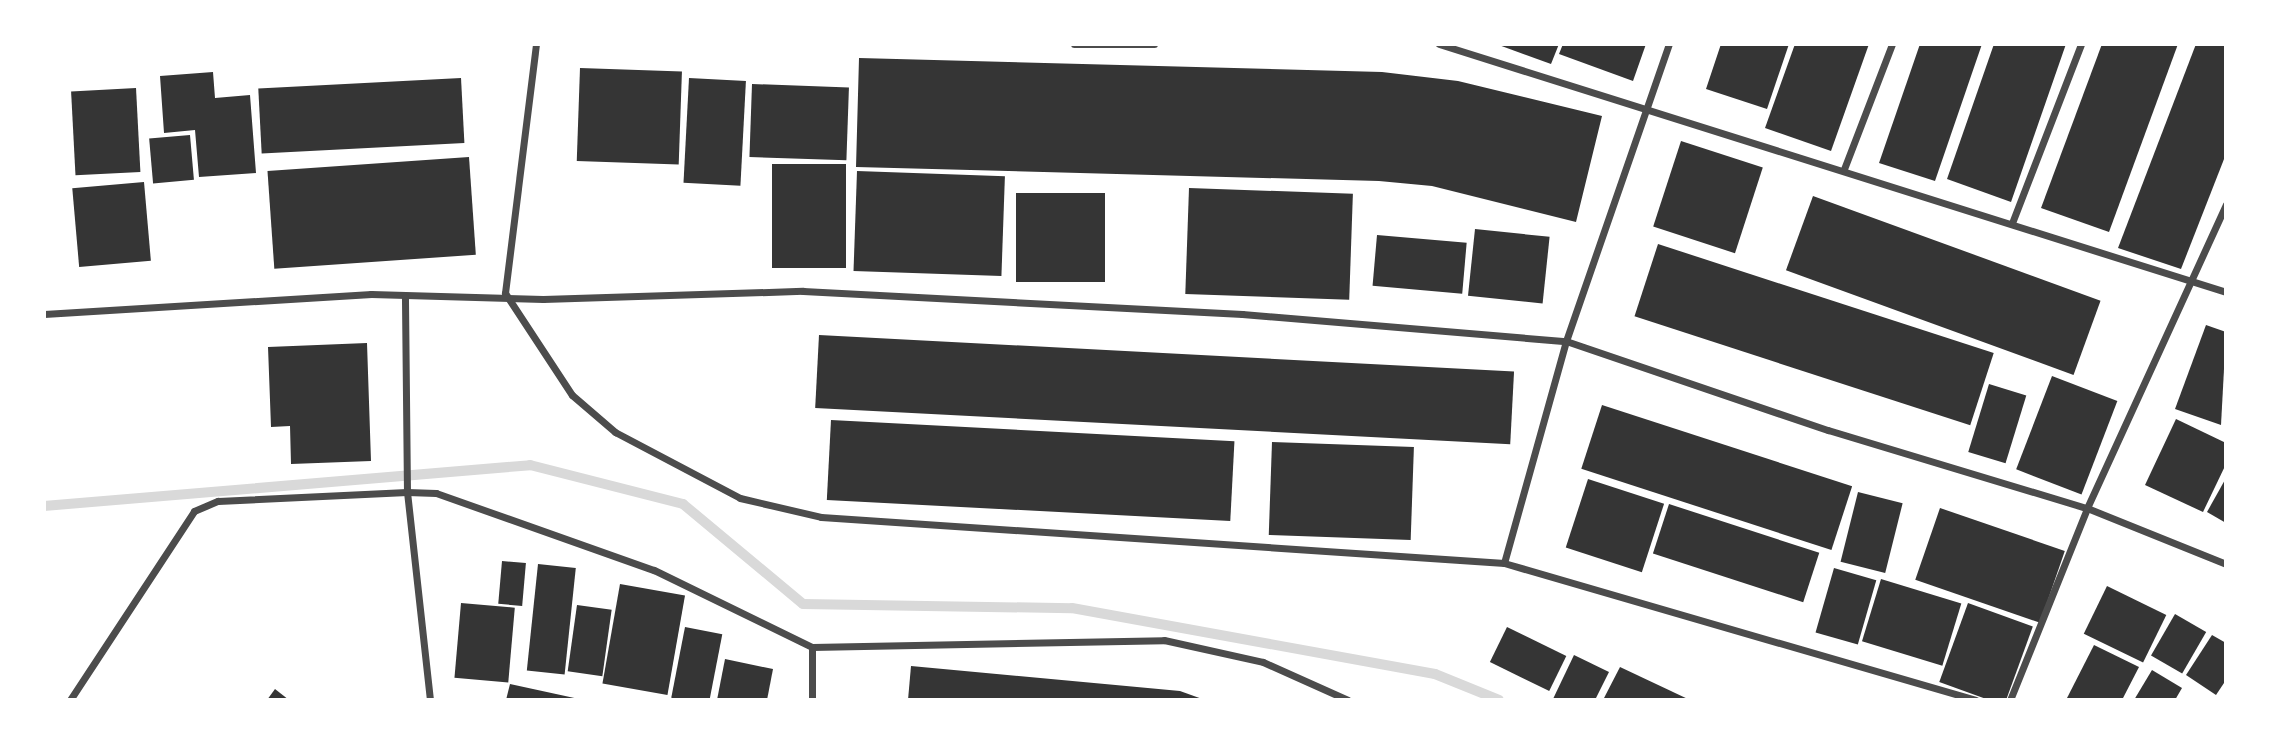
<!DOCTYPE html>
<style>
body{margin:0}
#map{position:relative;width:2270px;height:744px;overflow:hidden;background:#fff;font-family:"Noto Serif",serif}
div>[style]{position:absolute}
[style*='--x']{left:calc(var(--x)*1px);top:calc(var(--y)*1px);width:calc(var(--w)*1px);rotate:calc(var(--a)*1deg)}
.stream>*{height:10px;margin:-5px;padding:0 5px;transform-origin:5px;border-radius:5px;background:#d9d9d9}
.building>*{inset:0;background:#353535;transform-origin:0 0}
.minor>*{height:7px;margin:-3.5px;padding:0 3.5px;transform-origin:3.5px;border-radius:3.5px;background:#4c4c4c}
span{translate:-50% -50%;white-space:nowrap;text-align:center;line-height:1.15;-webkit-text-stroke:5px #fff;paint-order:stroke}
.frame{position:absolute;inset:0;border:46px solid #fff;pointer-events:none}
</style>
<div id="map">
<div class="stream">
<i style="--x:44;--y:506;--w:488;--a:-4.8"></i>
<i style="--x:530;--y:465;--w:158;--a:14.3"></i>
<i style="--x:683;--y:504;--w:156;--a:39.8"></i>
<i style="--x:803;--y:604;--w:269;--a:0.9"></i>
<i style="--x:1072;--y:608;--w:369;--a:10.3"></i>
<i style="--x:1435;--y:674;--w:69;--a:22.1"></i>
</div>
<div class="building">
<i style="clip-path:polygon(1496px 44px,1559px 44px,1551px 64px)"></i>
<i style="clip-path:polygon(1563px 44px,1646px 44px,1633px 81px,1559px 54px)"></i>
<i style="clip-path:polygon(1721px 44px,1789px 44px,1767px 109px,1706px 89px)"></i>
<i style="clip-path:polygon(1795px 44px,1869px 44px,1831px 151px,1765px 128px)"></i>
<i style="clip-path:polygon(1920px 44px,1982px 44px,1935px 181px,1879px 163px)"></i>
<i style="clip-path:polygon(1994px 44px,2066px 44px,2011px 202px,1947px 179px)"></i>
<i style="clip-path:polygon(2102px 44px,2178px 44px,2109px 232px,2041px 208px)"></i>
<i style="clip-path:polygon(2196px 44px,2226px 44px,2226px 154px,2181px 269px,2118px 248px)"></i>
<i style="clip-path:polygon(859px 58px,1382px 72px,1458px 81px,1602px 116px,1576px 222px,1432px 186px,1379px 181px,856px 167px)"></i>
<i style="left:580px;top:68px;width:102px;height:93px;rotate:2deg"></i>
<i style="clip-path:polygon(213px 72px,215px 98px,250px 95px,256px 173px,199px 177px,195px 130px,164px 133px,160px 76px)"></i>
<i style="left:461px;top:78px;width:65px;height:203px;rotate:87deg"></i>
<i style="left:689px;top:78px;width:57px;height:105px;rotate:3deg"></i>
<i style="left:752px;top:84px;width:97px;height:73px;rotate:2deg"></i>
<i style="left:136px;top:88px;width:84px;height:65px;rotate:87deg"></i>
<i style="left:190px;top:135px;width:45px;height:41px;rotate:85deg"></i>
<i style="left:1681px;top:141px;width:86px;height:90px;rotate:18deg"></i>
<i style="left:469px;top:157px;width:98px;height:202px;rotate:86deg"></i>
<i style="left:772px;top:164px;width:74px;height:104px"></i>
<i style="left:857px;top:171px;width:148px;height:100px;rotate:2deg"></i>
<i style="left:144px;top:182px;width:79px;height:72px;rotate:85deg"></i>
<i style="left:1189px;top:188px;width:164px;height:106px;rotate:2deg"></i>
<i style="left:1016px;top:193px;width:89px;height:89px"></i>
<i style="left:1813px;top:196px;width:306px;height:79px;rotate:20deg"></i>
<i style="left:1475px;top:229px;width:75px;height:67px;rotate:6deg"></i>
<i style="left:1377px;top:235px;width:90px;height:51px;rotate:5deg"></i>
<i style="left:1658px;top:244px;width:353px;height:76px;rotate:18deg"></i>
<i style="clip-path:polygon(2206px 325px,2226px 332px,2221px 425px,2175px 409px)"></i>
<i style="left:819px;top:335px;width:696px;height:73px;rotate:3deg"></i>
<i style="clip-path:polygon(367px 343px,371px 461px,291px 464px,290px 426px,271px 427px,268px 347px)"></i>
<i style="left:2052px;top:376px;width:70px;height:100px;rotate:21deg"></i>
<i style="left:1989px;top:384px;width:39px;height:71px;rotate:17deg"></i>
<i style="left:1602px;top:405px;width:263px;height:67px;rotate:18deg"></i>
<i style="clip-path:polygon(2176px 419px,2226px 443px,2226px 464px,2203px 512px,2145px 485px)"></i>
<i style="left:831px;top:420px;width:404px;height:80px;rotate:3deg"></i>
<i style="left:1272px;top:442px;width:142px;height:93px;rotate:2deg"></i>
<i style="clip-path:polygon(2226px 478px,2226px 523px,2207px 512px)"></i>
<i style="left:1588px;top:479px;width:80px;height:72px;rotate:18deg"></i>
<i style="left:1858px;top:492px;width:46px;height:72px;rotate:14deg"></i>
<i style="left:1669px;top:504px;width:158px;height:52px;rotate:18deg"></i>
<i style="left:1940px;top:508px;width:132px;height:76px;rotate:19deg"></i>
<i style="left:502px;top:561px;width:24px;height:43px;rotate:5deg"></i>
<i style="left:538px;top:564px;width:38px;height:107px;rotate:6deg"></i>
<i style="left:1834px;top:568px;width:44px;height:67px;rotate:16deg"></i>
<i style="left:1881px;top:579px;width:84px;height:65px;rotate:17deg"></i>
<i style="left:620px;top:584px;width:66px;height:101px;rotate:10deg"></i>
<i style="left:2107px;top:586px;width:66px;height:53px;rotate:26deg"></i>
<i style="left:461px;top:603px;width:54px;height:75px;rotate:5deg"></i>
<i style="left:1968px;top:603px;width:69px;height:84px;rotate:20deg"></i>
<i style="left:577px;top:605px;width:35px;height:67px;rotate:8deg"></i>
<i style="left:2175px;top:614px;width:36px;height:48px;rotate:30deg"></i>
<i style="left:685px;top:627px;width:38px;height:72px;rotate:11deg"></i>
<i style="left:1507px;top:627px;width:66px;height:39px;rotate:26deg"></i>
<i style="clip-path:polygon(2212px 635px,2226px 643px,2226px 680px,2216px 695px,2186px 675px)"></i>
<i style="clip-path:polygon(2094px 645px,2139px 667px,2122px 700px,2066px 700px)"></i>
<i style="clip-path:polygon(1574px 655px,1609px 672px,1595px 700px,1553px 699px)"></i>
<i style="clip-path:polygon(725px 659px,773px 669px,767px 700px,717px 700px)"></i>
<i style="clip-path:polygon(911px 666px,1180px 691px,1205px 700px,908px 700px)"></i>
<i style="clip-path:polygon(1620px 667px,1690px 700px,1603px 700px)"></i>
<i style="clip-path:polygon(2152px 670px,2182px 688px,2175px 700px,2134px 700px)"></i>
<i style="clip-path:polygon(510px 684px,579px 699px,579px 700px,506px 700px)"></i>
<i style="clip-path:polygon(275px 689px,289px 700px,267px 700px)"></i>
</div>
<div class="minor">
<i style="--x:1074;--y:44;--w:80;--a:0"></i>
<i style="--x:1439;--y:44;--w:825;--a:17.49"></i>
<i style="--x:1844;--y:169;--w:134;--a:-69"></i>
<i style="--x:2012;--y:223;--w:192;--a:-68.9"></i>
<i style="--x:505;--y:293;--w:122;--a:56.7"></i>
<i style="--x:572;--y:395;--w:57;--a:40.7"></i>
<i style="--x:615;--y:432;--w:141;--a:27.8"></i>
<i style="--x:740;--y:498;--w:83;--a:13.2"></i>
<i style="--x:821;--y:517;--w:685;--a:3.85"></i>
<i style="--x:1504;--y:563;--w:491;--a:16.2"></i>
<i style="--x:505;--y:293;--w:251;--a:-82.9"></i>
<i style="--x:44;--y:314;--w:328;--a:-3.5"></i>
<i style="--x:371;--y:294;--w:172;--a:1.7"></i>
<i style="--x:543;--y:299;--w:260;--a:-1.8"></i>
<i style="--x:803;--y:291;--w:440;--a:3"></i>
<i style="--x:1242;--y:314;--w:325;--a:4.8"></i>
<i style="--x:1566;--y:341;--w:277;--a:18.8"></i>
<i style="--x:1828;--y:430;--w:270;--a:16.8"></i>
<i style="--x:2087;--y:508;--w:150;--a:21.9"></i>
<i style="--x:1504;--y:563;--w:230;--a:-74.4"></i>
<i style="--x:1566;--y:341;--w:314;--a:-70.9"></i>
<i style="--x:70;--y:700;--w:226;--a:-56.7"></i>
<i style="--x:194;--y:511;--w:26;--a:-23"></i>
<i style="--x:218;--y:501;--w:189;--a:-2.7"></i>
<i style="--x:407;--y:492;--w:195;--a:-90.6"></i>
<i style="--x:430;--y:700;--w:209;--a:-96.3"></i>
<i style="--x:407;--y:492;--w:29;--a:2"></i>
<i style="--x:436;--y:493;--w:231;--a:19.5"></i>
<i style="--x:654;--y:570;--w:176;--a:26"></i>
<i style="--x:812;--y:647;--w:352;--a:-1.1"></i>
<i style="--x:1164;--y:640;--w:101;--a:12.5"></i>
<i style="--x:1263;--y:662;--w:93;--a:24.1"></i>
<i style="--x:812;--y:700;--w:53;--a:-90"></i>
<i style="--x:2010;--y:700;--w:207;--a:-68.1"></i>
<i style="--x:2087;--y:508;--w:334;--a:-65.4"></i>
</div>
<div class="frame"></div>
</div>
